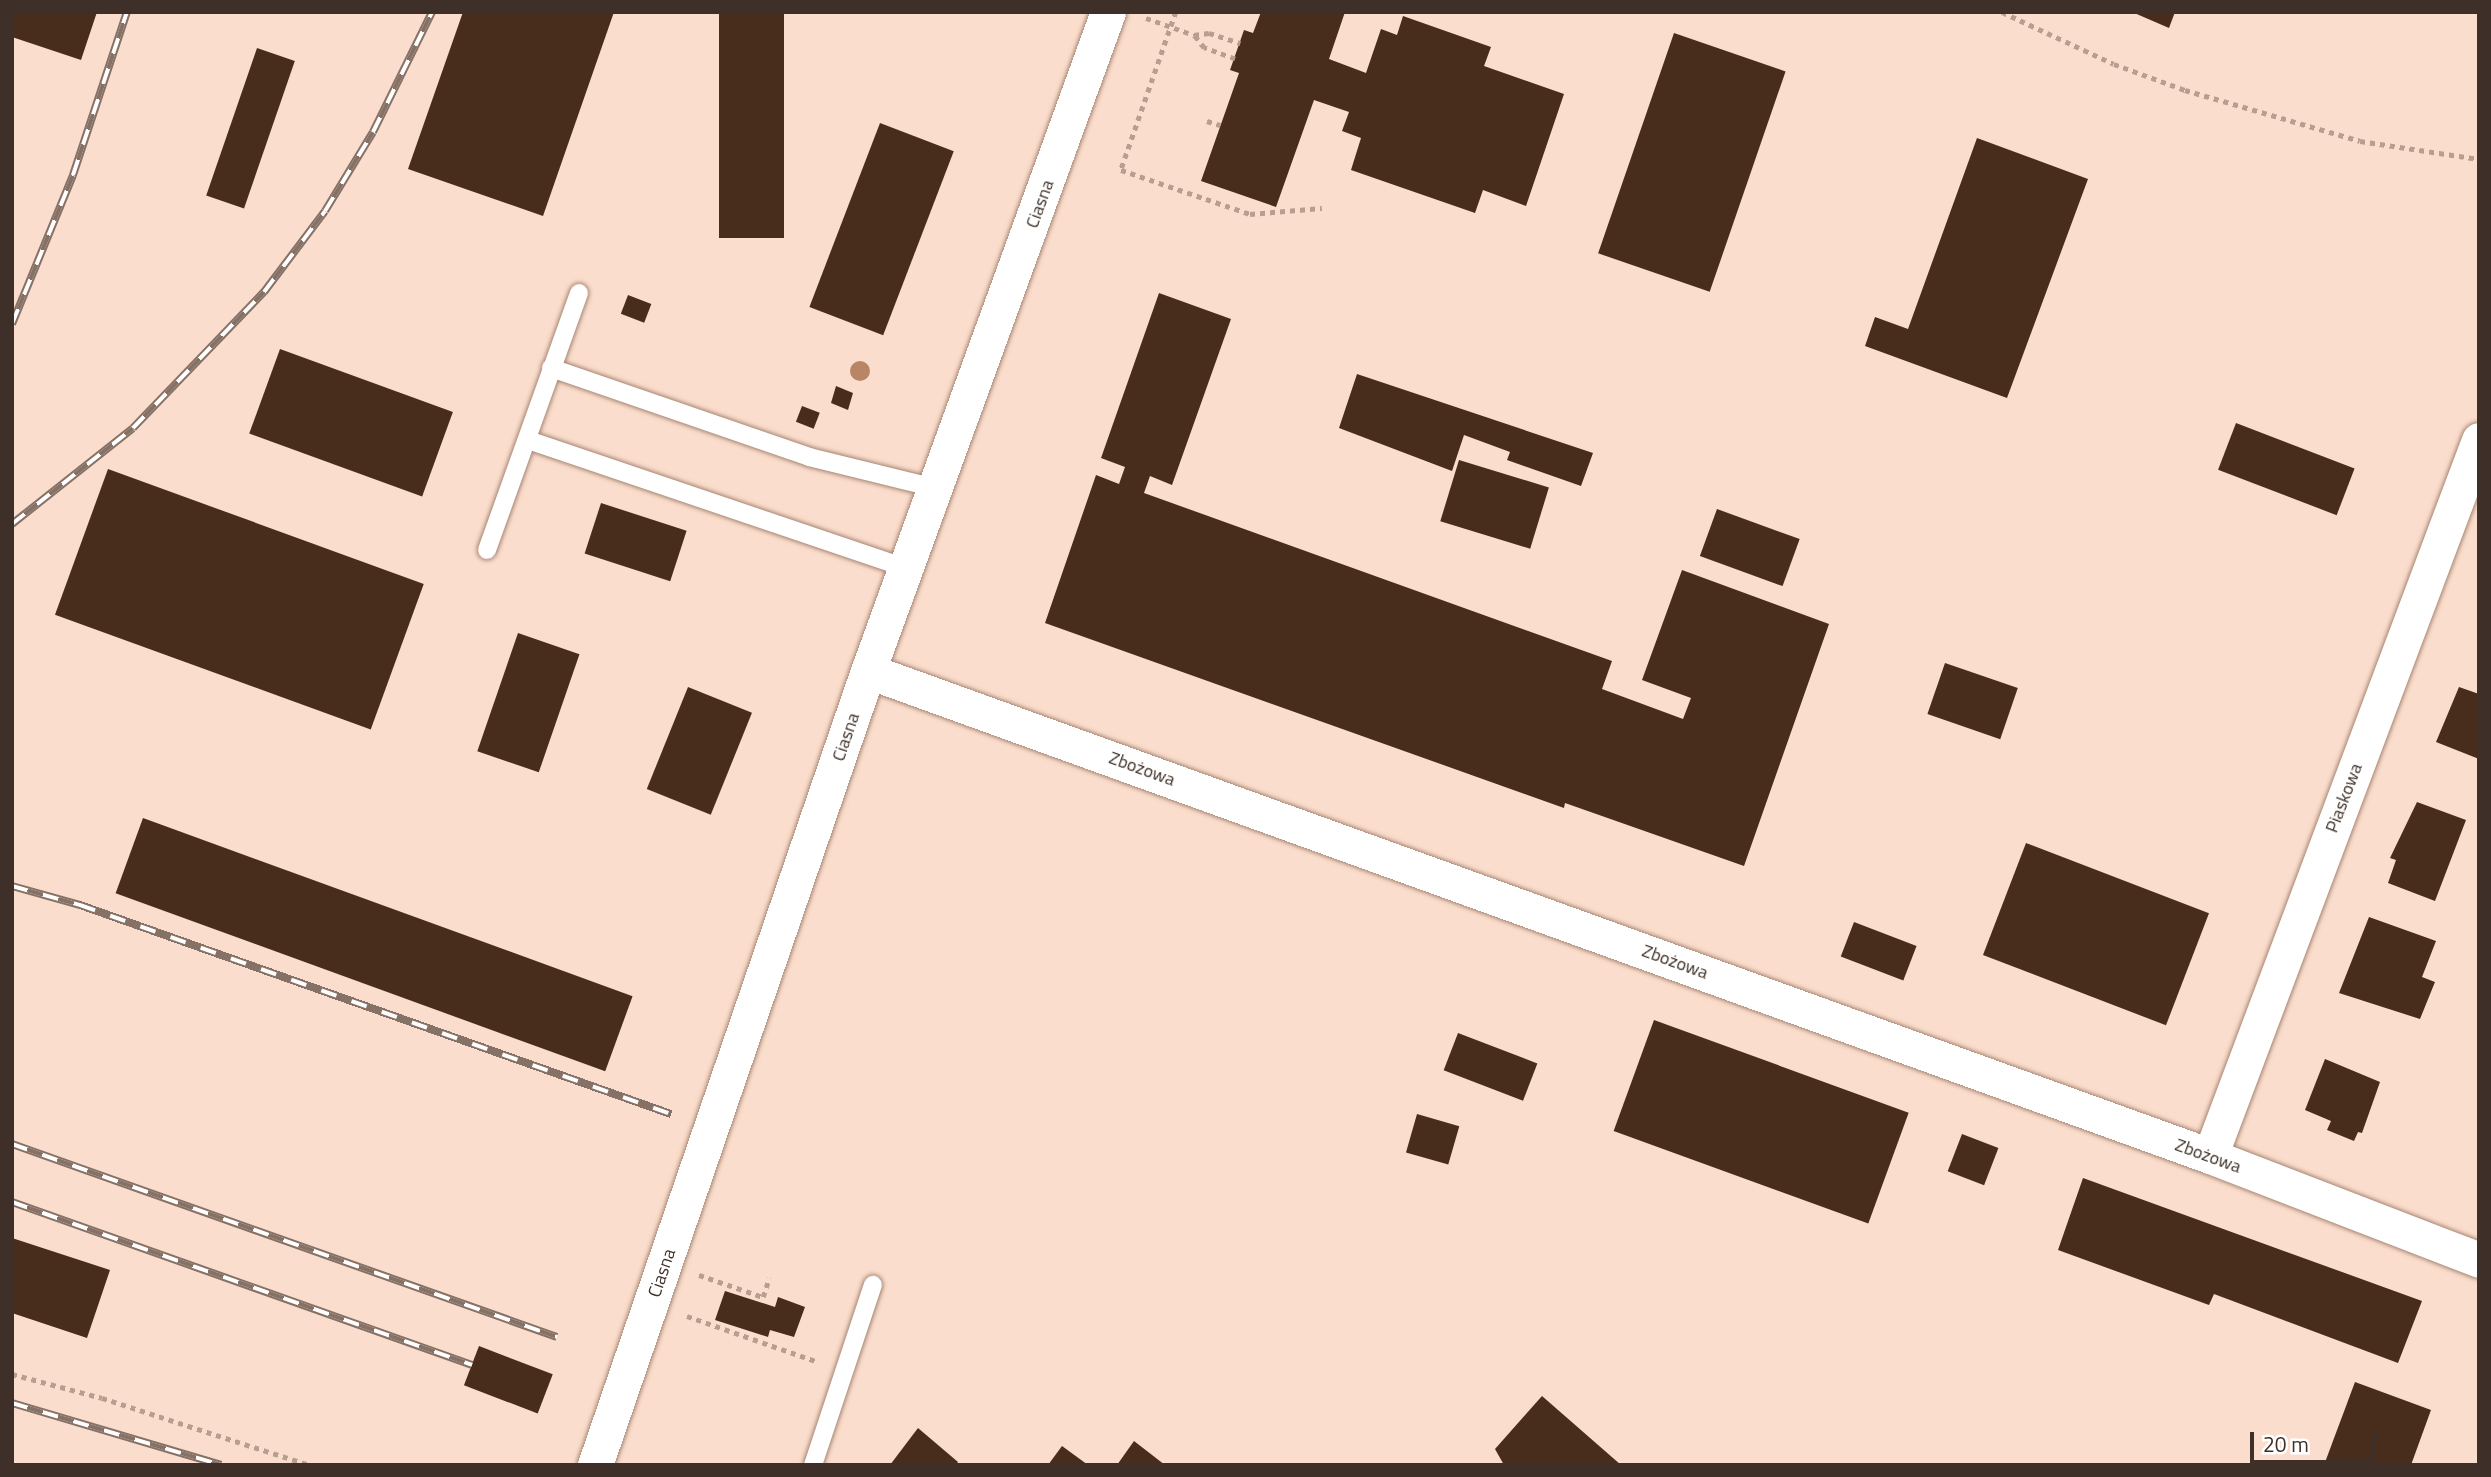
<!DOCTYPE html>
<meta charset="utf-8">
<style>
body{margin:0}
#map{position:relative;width:2491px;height:1477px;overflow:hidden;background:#fbddcd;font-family:"Titillium Web",sans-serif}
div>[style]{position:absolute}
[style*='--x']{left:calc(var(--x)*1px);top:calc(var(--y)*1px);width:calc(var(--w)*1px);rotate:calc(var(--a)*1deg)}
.building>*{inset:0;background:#482c1c;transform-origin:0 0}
.path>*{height:4.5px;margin-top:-2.25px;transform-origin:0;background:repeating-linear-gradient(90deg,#b79e91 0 5px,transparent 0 10px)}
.roads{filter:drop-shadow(0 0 2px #a68572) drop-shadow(0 0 2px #a68572)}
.lane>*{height:18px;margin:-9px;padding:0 9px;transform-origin:9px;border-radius:9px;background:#fff}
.street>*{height:35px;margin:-17.5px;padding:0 17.5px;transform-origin:17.5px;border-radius:17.5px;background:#fff}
.rail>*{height:8px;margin-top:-4px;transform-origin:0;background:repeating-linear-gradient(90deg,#fff 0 16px,#857166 0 32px);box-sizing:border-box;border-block:2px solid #857166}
.trees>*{width:20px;height:20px;margin:-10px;border-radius:50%;background:#b88664}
span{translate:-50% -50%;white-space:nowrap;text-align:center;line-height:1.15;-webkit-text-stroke:7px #fff;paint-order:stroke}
.street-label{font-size:18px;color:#3e3028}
.frame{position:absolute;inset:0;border:14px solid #3e3028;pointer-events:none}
.scale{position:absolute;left:2250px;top:1432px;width:126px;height:32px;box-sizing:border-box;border:4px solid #3e3028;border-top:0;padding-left:9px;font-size:21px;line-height:24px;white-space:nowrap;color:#3e3028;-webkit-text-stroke:5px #fff;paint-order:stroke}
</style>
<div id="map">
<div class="building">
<i style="clip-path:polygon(12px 12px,97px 12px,81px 60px,12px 37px)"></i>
<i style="clip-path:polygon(463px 12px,614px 12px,543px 216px,408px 169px)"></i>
<i style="left:719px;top:12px;width:65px;height:226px"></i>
<i style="clip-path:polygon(1261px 12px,1345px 12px,1329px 59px,1366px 73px,1381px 29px,1397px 35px,1403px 16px,1491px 47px,1484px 66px,1564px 94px,1526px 206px,1483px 190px,1475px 213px,1351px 170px,1361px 138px,1342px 131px,1349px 112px,1314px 100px,1276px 207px,1201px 181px,1239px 73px,1230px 70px,1244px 30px,1253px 33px)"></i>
<i style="clip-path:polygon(2132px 12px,2175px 12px,2169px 28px)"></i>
<i style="left:1674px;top:33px;width:118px;height:233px;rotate:19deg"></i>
<i style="left:257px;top:48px;width:40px;height:156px;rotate:19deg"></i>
<i style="left:880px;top:123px;width:79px;height:197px;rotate:21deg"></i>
<i style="clip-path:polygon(1977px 138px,2088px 179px,2007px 398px,1865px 346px,1875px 317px,1908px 329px)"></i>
<i style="clip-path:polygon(1159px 293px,1231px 319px,1172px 485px,1150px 476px,1144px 493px,1612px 661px,1602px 689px,1683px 719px,1691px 698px,1642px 680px,1682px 570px,1829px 624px,1744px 866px,1565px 803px,1564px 808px,1045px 623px,1096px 475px,1119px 484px,1125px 467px,1101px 458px)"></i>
<i style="left:628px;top:295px;width:25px;height:20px;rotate:21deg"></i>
<i style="left:280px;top:349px;width:184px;height:90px;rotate:20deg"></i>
<i style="clip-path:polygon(1357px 374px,1593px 453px,1581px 486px,1507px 460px,1510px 452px,1464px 435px,1452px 471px,1339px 428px)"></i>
<i style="clip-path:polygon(836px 386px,853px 393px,848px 410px,831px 403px)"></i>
<i style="left:802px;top:406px;width:19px;height:17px;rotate:21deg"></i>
<i style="left:2236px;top:423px;width:127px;height:50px;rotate:21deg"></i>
<i style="left:1459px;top:460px;width:94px;height:64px;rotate:17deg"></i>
<i style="left:108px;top:469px;width:336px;height:155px;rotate:20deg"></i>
<i style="left:601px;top:503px;width:90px;height:53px;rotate:18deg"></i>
<i style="left:1717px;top:509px;width:88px;height:50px;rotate:20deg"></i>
<i style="left:518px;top:633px;width:65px;height:125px;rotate:19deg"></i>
<i style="left:1945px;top:663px;width:77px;height:54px;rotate:19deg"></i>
<i style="left:688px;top:687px;width:69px;height:110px;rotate:22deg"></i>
<i style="clip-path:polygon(2459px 687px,2479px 694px,2479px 759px,2436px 742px)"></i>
<i style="clip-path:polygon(2417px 802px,2466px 820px,2435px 901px,2388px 883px,2396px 860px,2390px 858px)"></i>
<i style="left:143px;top:818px;width:521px;height:80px;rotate:20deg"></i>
<i style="left:2026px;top:843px;width:196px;height:120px;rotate:21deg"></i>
<i style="clip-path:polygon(2369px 917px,2436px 941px,2422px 977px,2435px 982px,2420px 1019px,2339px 993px)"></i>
<i style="left:1854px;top:922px;width:67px;height:37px;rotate:21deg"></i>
<i style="left:1654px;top:1020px;width:271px;height:118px;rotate:20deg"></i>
<i style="left:1458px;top:1033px;width:85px;height:40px;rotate:21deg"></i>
<i style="clip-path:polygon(2325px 1059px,2380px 1082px,2362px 1133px,2358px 1132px,2354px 1141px,2327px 1130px,2331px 1121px,2305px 1110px)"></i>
<i style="left:1417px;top:1114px;width:44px;height:40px;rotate:16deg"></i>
<i style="left:1962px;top:1134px;width:39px;height:40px;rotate:21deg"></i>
<i style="clip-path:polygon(2083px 1178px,2422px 1301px,2398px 1363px,2214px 1294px,2209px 1305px,2058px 1250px)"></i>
<i style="clip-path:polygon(12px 1238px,110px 1270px,87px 1338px,12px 1313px)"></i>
<i style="clip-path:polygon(725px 1291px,775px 1307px,778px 1297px,805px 1307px,794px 1337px,770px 1330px,768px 1337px,715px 1320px)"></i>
<i style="left:479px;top:1346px;width:79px;height:42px;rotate:21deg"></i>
<i style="clip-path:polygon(2355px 1382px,2431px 1410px,2411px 1465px,2324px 1465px)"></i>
<i style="clip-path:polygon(1542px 1396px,1621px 1465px,1504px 1465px,1495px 1449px)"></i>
<i style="clip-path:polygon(918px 1428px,958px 1462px,956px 1465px,890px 1465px)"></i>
<i style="clip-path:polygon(1134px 1441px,1165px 1465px,1117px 1465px)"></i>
<i style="clip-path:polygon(1062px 1446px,1088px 1465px,1048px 1465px)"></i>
</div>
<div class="path">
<i style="--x:1176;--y:12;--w:167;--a:109.2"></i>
<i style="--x:1121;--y:170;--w:136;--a:18.8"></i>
<i style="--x:1250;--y:214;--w:72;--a:-4.8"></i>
<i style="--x:2002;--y:12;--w:123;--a:24.9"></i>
<i style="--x:2114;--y:64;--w:76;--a:20.1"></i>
<i style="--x:2185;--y:90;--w:182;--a:16.2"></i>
<i style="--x:2360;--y:141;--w:120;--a:8.6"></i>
<i style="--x:1146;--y:18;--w:51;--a:19.5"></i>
<i style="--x:1235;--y:59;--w:33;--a:-160"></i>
<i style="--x:1204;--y:48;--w:16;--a:-128"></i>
<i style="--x:1194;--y:35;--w:15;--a:-8"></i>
<i style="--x:1209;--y:33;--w:33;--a:18"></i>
<i style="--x:1207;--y:121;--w:14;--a:17"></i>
<i style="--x:699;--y:1275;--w:68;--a:19"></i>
<i style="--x:763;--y:1297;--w:20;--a:-72"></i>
<i style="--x:687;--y:1316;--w:139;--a:19.3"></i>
<i style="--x:12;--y:1374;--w:93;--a:14.9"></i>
<i style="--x:102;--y:1398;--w:218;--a:17.9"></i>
</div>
<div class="roads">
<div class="lane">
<i style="--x:551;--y:368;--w:273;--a:19"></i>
<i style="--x:809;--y:457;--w:130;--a:13.8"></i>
<i style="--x:528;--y:440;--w:399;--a:18.7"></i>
<i style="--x:487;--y:550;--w:273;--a:-70.3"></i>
<i style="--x:813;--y:1465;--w:190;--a:-71.6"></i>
</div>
<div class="street">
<i style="--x:868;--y:671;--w:1427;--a:19.87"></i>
<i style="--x:2210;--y:1156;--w:288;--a:21.1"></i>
<i style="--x:2210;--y:1156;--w:765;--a:-69.41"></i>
<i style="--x:595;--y:1465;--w:840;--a:-71.03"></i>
<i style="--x:868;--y:671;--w:701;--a:-69.99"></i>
</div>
</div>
<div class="rail">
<i style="--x:12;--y:324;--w:161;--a:-67.7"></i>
<i style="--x:73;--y:175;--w:172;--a:-71.7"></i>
<i style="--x:12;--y:524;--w:154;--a:-38.4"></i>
<i style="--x:133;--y:428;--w:189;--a:-46.1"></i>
<i style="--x:264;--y:292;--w:101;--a:-53"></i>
<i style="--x:325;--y:211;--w:92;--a:-58.7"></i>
<i style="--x:373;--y:132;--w:134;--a:-63.8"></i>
<i style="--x:12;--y:886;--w:71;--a:15.6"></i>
<i style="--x:80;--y:905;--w:627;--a:19.48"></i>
<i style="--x:12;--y:1144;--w:578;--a:19.5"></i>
<i style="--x:12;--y:1202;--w:488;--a:19.5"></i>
<i style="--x:12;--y:1403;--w:218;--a:16.5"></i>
</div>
<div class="trees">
<i style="left:860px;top:371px"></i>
</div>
<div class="street-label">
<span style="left:1040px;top:204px;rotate:-70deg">Ciasna</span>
<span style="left:846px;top:737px;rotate:-71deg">Ciasna</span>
<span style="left:1142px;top:769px;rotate:20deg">Zbożowa</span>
<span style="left:2344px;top:798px;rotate:-69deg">Piaskowa</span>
<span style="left:1675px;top:962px;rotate:20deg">Zbożowa</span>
<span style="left:2208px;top:1156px;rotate:20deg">Zbożowa</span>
<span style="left:662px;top:1273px;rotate:-71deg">Ciasna</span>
</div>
<div class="frame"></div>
<div class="scale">20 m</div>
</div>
